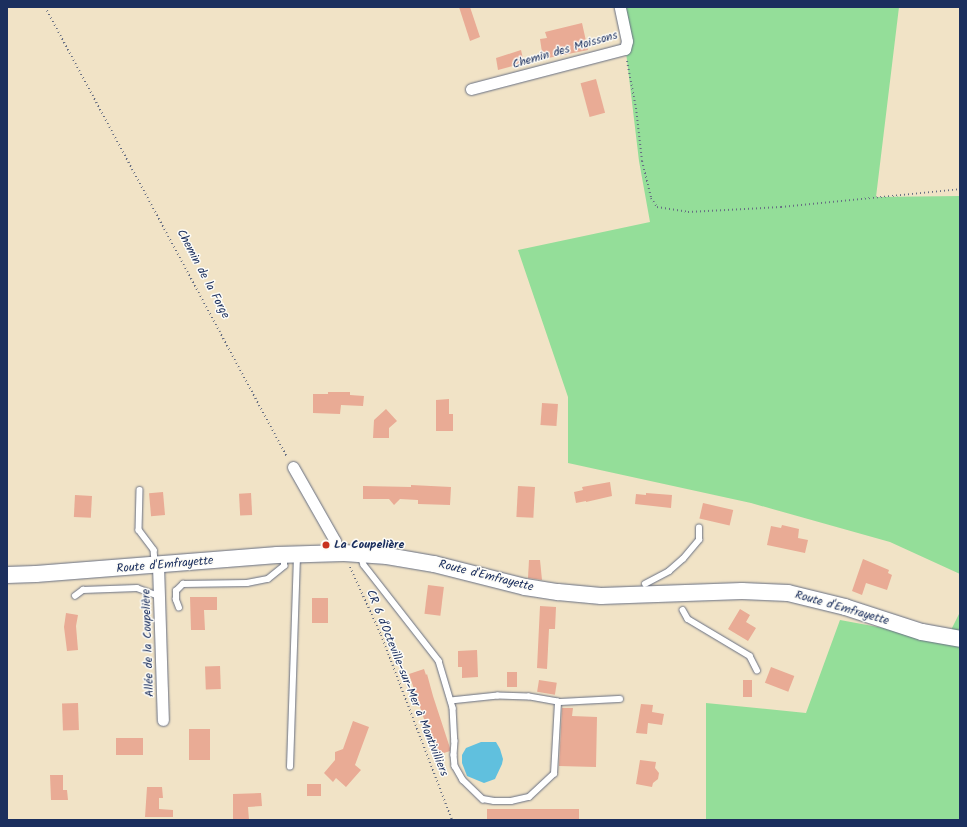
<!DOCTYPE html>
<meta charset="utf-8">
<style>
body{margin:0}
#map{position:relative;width:967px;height:827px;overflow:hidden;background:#f1e3c6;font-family:Kalam,sans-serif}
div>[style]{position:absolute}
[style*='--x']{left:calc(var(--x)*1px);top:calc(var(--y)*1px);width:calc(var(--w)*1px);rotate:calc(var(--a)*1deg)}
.green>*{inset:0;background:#94de99}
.water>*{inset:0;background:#60c0de}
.building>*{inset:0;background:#e9ab95;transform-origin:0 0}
.path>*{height:2px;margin-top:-1px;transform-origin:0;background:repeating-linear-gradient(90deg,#666e82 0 1px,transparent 0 4px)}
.roads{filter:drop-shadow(0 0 1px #666e82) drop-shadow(0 0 1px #666e82)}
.lane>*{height:5.5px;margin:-2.75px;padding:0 2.75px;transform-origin:2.75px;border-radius:2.75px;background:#fff}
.street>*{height:11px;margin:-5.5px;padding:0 5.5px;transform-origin:5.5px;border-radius:5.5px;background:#fff}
.secondary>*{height:16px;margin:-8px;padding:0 8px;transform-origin:8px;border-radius:8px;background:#fff}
.dots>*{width:11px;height:11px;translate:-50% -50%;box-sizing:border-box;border:2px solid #fdfcf7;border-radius:50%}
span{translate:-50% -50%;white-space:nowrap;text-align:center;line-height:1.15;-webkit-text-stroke:3px #fdfcf7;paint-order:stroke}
.street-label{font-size:12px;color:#1b2f5e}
.poi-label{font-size:12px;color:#1b2f5e;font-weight:700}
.left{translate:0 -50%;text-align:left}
.frame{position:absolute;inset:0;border:8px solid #1b2f5e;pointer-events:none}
</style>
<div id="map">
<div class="green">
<i style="clip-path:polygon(616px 7px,899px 7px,876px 197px,960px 196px,960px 574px,890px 542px,751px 503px,568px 463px,568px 397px,518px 250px,650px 222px,639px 161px,626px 52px)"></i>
<i style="clip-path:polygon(960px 612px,960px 820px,706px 820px,706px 703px,806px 713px,840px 620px,938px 638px,947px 638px)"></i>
</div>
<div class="water">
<i style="clip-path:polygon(481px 742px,496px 742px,500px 749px,503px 759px,502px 764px,495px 779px,484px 783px,467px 776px,462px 763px,462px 755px,466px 748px)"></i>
</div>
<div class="building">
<i style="clip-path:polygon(459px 7px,470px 7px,480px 37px,470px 41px)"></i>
<i style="clip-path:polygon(582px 23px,588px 50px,543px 59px,540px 39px,547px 38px,545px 32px)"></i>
<i style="clip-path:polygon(521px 50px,524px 63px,498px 70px,496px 58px)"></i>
<i style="left:596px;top:79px;width:35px;height:16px;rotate:75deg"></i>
<i style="clip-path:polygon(328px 392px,350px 392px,350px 395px,364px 396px,363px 406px,341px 405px,340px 414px,313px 413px,313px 394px,328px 394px)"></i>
<i style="clip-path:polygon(449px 399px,449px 414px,453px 414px,453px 431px,436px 431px,436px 400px)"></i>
<i style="left:542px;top:403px;width:16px;height:22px;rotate:4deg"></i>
<i style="clip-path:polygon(386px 409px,397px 421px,389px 428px,389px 438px,373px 438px,374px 420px)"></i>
<i style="clip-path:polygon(610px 482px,612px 496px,586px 502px,586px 501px,576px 503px,574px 492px,583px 490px,582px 487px)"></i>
<i style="clip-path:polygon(411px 485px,451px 487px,450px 505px,418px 504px,418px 500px,400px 499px,394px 505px,389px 499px,363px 499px,363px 486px,411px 487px)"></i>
<i style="left:518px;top:486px;width:17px;height:31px;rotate:3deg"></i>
<i style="left:163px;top:492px;width:23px;height:14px;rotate:85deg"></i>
<i style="left:251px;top:493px;width:22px;height:12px;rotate:87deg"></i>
<i style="clip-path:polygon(646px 493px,672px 495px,671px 508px,635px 504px,636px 494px,646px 495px)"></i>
<i style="left:75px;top:495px;width:17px;height:22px;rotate:3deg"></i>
<i style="left:703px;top:503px;width:31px;height:16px;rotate:13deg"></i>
<i style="clip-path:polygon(782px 525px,799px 529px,798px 538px,808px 540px,805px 553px,767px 545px,771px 526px,781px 528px)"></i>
<i style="clip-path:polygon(863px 559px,889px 570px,888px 573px,892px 575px,887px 590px,866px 583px,862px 595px,852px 591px)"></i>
<i style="clip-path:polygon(529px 560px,540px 560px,542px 580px,528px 578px)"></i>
<i style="left:428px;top:585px;width:16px;height:29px;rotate:7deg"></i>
<i style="clip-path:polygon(190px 597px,217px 597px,217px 610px,204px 610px,205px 630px,191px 630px)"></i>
<i style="left:312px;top:598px;width:16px;height:25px"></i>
<i style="clip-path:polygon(540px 606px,556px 607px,555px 629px,549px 629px,547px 669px,537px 668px)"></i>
<i style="clip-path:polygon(740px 609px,750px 615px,746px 622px,756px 628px,748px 641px,728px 629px)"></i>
<i style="clip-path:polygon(66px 613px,78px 615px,76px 626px,78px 650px,67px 651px,64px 627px)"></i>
<i style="clip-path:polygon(477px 650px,478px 677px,462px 678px,462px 667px,458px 667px,458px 651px)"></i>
<i style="left:220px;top:666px;width:23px;height:15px;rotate:88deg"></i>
<i style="left:771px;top:667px;width:25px;height:17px;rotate:21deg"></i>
<i style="clip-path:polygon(424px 669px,426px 675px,427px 674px,433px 696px,450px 748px,450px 751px,438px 755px,430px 730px,428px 731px,409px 674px)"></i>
<i style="left:507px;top:672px;width:10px;height:15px"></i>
<i style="left:539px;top:680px;width:18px;height:12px;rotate:9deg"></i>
<i style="left:743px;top:680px;width:9px;height:17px"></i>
<i style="left:78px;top:703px;width:27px;height:16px;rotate:88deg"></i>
<i style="clip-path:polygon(641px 704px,653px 705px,652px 712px,664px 714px,662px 725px,648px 723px,647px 734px,636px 733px)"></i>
<i style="clip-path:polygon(562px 708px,573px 708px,572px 716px,597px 717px,596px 767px,559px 766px)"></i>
<i style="clip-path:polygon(353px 721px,369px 727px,355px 765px,361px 770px,346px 787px,336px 778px,333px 782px,324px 773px,335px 760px,335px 752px,343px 749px)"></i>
<i style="left:189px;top:729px;width:21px;height:31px"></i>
<i style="left:116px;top:738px;width:27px;height:17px"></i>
<i style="clip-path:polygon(640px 760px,656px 762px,655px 768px,659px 773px,658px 779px,653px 783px,652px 787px,636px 784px)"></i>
<i style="clip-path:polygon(50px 775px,63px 775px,63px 790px,67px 790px,68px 800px,51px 800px)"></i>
<i style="left:307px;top:784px;width:14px;height:12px"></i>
<i style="clip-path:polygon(147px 787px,162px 787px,163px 798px,159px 798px,159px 809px,173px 810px,173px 817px,145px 817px)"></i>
<i style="clip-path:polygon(261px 793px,262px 806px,248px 807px,249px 820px,233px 820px,233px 794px)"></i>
<i style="left:579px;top:809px;width:11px;height:92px;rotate:90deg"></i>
</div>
<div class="path">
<i style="--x:45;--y:7;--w:511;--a:61.73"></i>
<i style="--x:627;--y:61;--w:48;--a:79.2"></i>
<i style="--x:636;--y:108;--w:53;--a:83.5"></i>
<i style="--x:642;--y:161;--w:38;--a:76"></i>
<i style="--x:651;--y:198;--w:11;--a:56"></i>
<i style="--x:657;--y:207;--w:31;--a:9"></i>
<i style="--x:688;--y:212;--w:93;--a:-3.1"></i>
<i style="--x:781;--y:207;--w:180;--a:-5.7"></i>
<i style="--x:350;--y:567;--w:75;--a:65.5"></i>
<i style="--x:381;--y:635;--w:198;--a:69"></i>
</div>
<div class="roads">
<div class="lane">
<i style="--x:140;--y:490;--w:40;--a:91.4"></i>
<i style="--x:139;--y:530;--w:25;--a:53"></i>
<i style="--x:154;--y:550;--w:12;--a:85"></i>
<i style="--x:361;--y:556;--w:9;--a:72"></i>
<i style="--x:364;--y:565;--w:122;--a:52"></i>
<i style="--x:439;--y:661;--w:49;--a:73.4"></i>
<i style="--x:453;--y:708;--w:33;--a:87"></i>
<i style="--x:455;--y:741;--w:14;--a:94"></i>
<i style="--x:454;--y:755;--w:11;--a:85"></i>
<i style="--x:455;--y:766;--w:16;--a:60"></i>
<i style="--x:463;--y:780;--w:28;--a:44"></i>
<i style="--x:483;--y:799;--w:11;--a:10"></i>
<i style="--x:494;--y:801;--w:17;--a:0"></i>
<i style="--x:511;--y:801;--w:18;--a:-13"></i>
<i style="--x:529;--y:797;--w:34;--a:-43"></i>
<i style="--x:554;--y:774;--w:72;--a:-86.8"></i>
<i style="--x:558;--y:702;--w:29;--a:-170"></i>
<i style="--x:529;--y:697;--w:31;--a:-178"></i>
<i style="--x:498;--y:696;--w:47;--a:173.9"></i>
<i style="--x:645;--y:584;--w:27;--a:-28"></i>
<i style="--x:669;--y:571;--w:18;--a:-41"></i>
<i style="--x:683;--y:559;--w:25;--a:-50"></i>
<i style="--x:699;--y:540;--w:12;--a:-90"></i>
<i style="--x:75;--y:596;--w:10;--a:-37"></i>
<i style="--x:83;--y:590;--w:54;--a:-2.1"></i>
<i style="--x:137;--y:588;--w:23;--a:20"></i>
<i style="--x:179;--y:608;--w:9;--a:-111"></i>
<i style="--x:176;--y:600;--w:9;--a:-90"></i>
<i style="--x:176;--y:591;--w:10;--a:-45"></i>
<i style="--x:183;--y:584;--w:64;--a:-0.9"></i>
<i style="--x:247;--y:583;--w:21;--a:-11"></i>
<i style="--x:268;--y:579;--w:21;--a:-39"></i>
<i style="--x:284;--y:566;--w:10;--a:-90"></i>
<i style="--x:683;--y:610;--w:10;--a:61"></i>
<i style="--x:688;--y:619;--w:72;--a:30.8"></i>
<i style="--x:750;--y:656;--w:16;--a:63"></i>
<i style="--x:558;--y:702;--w:62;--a:-2.8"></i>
<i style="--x:290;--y:767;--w:212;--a:-88.1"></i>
</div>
<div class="street">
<i style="--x:471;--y:89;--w:159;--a:-14.6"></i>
<i style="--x:625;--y:49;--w:8;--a:-76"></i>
<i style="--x:627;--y:41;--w:35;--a:-102"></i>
<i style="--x:293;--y:467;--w:85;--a:60.4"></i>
<i style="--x:335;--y:541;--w:12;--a:85"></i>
<i style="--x:158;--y:565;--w:155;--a:88.2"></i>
</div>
<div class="secondary">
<i style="--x:7;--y:575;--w:29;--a:-2"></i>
<i style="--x:36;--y:574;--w:242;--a:-4.5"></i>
<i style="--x:277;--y:555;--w:67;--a:-1.7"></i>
<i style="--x:344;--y:553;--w:43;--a:4"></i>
<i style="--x:387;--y:556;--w:48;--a:9.7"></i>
<i style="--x:434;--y:564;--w:94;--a:14.2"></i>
<i style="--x:525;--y:587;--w:33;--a:9"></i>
<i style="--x:558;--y:592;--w:43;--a:5.3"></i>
<i style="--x:601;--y:596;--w:141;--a:-2"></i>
<i style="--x:742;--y:591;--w:46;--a:2.5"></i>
<i style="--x:788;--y:593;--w:59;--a:13.8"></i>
<i style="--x:845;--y:607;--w:81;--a:18"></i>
<i style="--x:922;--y:632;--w:39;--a:10"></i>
</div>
</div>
<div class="dots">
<i style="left:326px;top:545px;background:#c8321e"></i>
</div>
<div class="street-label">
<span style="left:565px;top:50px;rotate:-16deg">Chemin des Moissons</span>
<span style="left:203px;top:274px;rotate:62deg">Chemin de la Forge</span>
<span style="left:165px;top:565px;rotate:-5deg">Route d'Emfrayette</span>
<span style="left:486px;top:576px;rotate:14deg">Route d'Emfrayette</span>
<span style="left:842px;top:608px;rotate:16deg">Route d'Emfrayette</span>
<span style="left:148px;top:643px;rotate:-92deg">Allée de la Coupelière</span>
<span style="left:407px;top:683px;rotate:68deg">CR 6 d'Octeville-sur-Mer à Montivilliers</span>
</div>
<div class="poi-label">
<span class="left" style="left:334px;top:545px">La Coupelière</span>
</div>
<div class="frame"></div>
</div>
